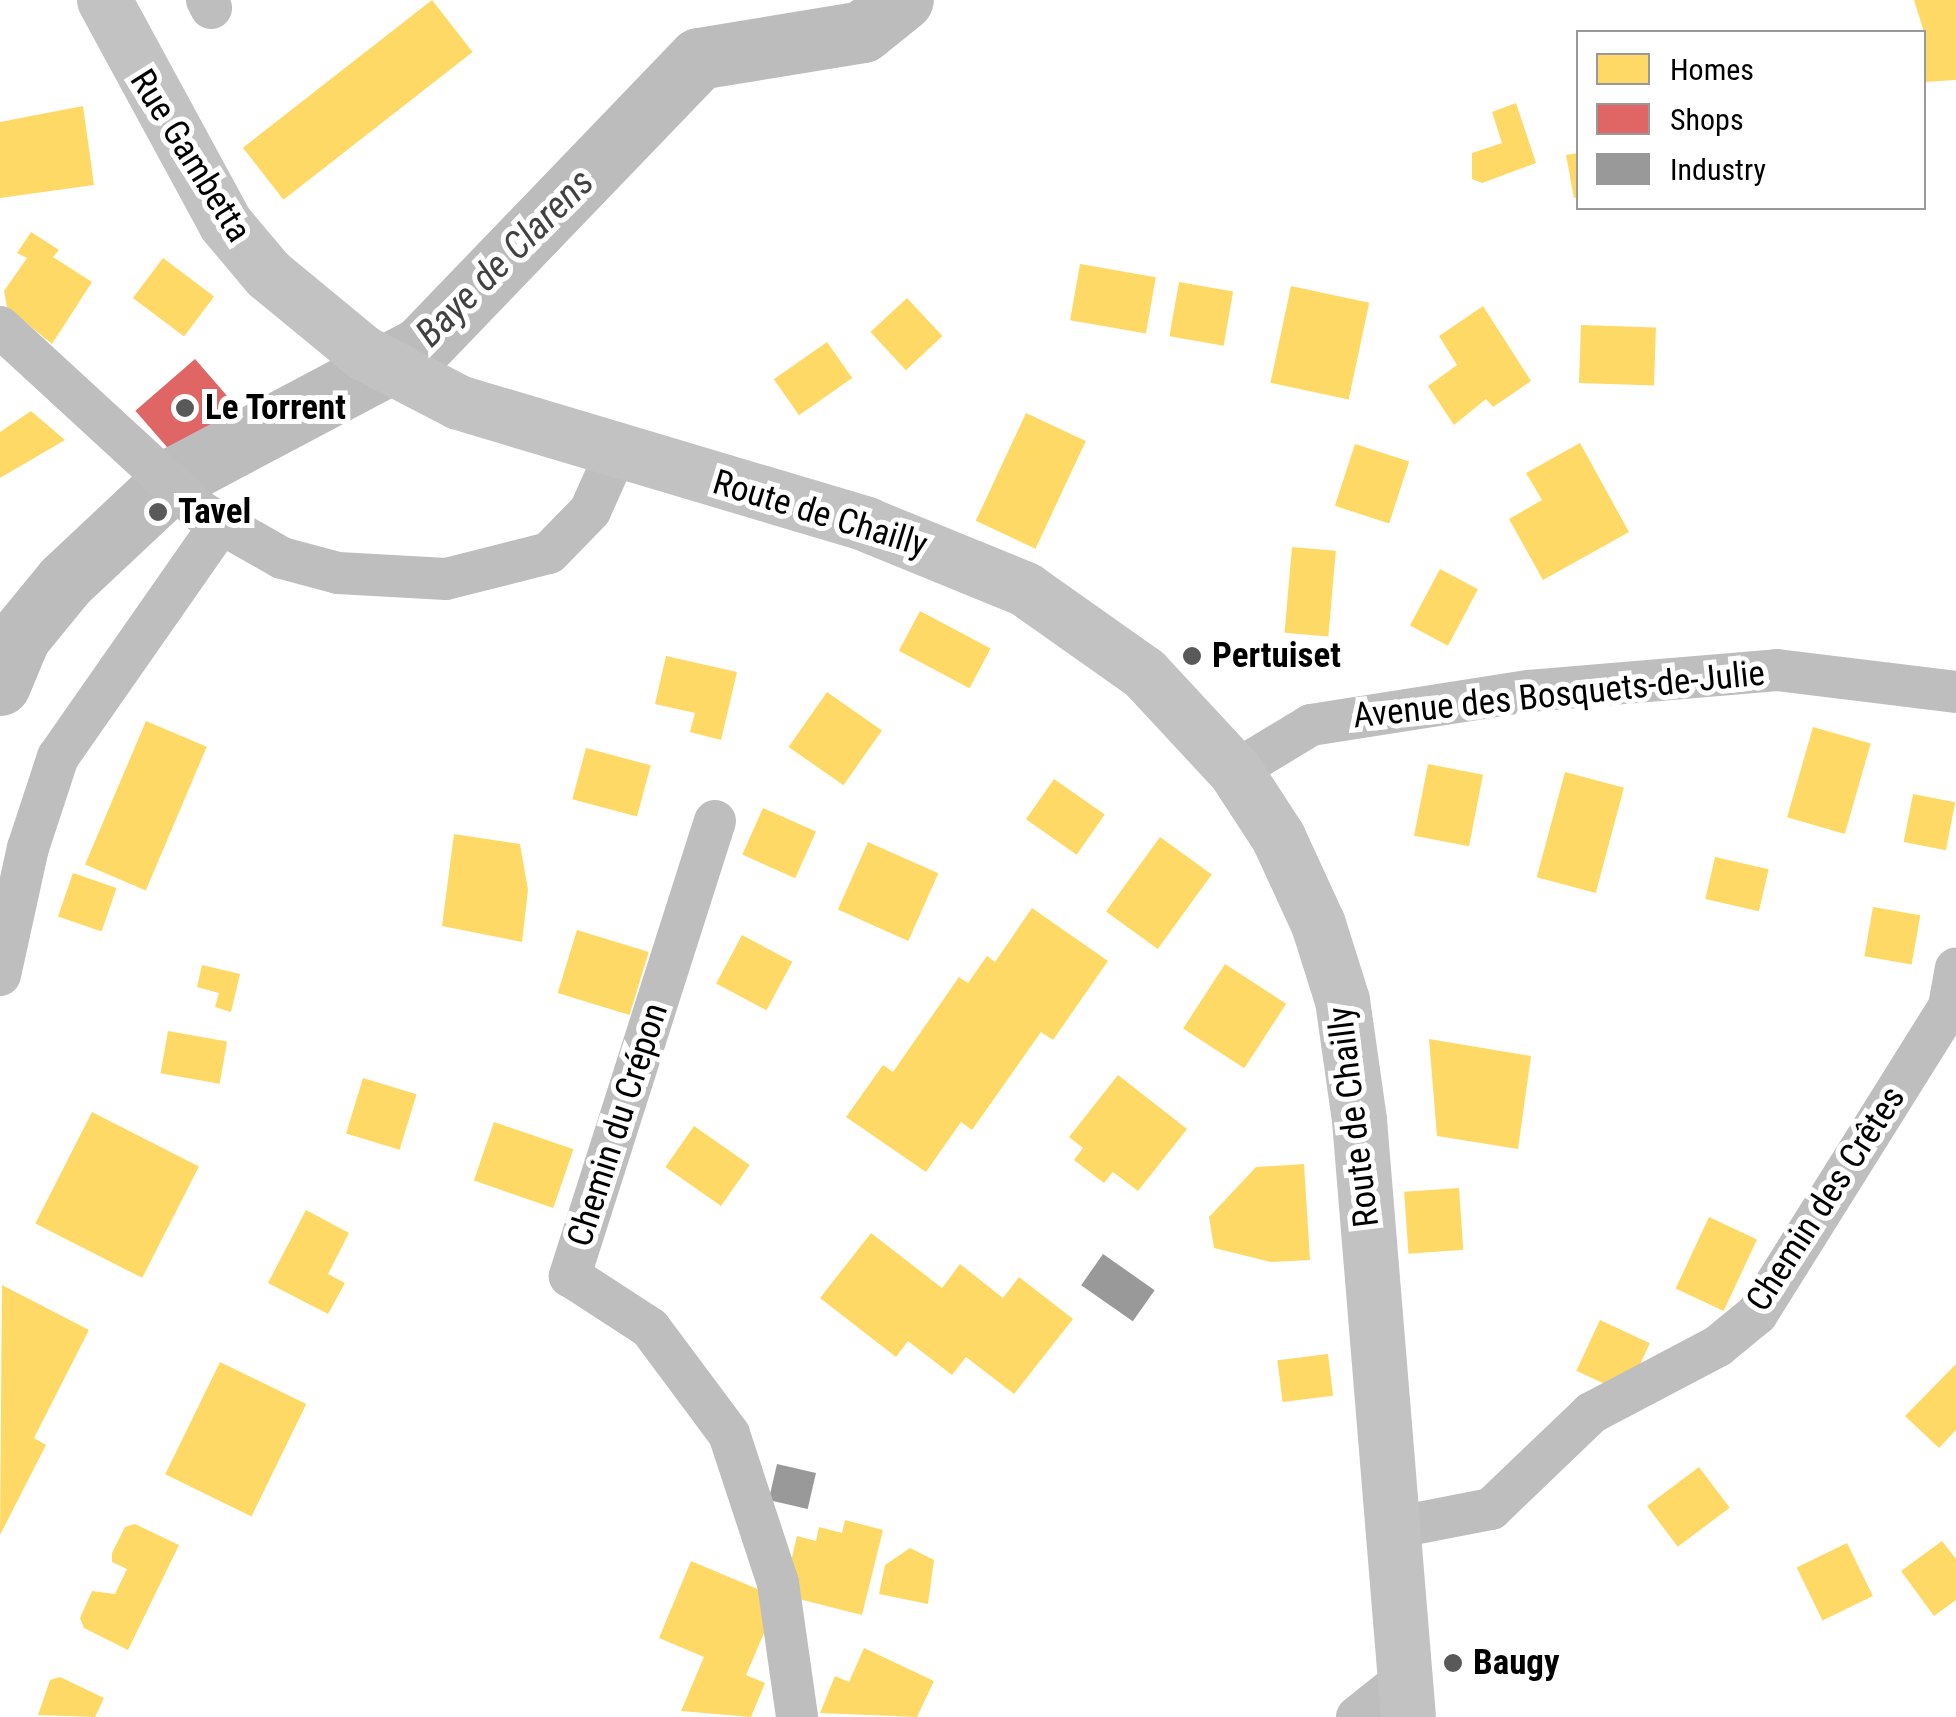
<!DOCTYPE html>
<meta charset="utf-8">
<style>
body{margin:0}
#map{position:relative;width:1956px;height:1717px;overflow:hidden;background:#fff;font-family:"Roboto Condensed",sans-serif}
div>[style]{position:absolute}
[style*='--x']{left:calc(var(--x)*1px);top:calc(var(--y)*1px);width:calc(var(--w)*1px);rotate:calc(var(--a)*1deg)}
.homes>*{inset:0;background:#ffd966;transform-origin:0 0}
.shops>*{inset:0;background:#e06666;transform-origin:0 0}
.industry>*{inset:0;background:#999;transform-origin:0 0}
.river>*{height:62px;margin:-31px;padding:0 31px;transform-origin:31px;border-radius:31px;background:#bcbcbc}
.street>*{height:42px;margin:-21px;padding:0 21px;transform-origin:21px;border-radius:21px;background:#bebebe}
.secondary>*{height:55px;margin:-27.5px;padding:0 27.5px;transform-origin:27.5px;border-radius:27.5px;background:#c2c2c2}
.dots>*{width:28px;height:28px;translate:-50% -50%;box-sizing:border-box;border:5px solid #fff;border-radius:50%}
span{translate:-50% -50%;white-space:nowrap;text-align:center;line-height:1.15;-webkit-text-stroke:10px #fff;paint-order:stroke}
.street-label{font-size:35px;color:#000}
.poi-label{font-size:35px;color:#000;font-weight:700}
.left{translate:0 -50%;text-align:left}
.water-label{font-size:38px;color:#414141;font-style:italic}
.legend{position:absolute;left:1576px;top:30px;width:350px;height:180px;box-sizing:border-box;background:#fff;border:2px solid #999;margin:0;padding:12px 18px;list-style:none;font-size:30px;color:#000}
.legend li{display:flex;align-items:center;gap:20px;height:50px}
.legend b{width:50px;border:2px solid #999}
</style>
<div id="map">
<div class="homes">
<i style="left:432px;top:0;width:66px;height:240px;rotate:52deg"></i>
<i style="clip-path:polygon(1914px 0,1956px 0,1956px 80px,1924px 82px,1924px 32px)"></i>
<i style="clip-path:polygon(1516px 103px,1536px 163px,1482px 183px,1472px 179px,1472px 153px,1502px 143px,1492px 112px)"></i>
<i style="clip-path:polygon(83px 106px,94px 185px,0 198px,0 122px)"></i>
<i style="clip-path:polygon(1578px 153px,1578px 197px,1574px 198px,1566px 155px)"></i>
<i style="clip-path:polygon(31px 232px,59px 250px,53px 257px,92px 282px,52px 344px,7px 307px,4px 291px,27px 258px,17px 253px)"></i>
<i style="left:163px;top:258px;width:64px;height:50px;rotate:37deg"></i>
<i style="left:1080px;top:264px;width:77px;height:57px;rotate:10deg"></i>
<i style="left:1179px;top:282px;width:55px;height:55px;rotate:10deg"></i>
<i style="left:1291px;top:286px;width:80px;height:99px;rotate:12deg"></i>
<i style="left:907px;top:298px;width:52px;height:50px;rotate:47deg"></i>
<i style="clip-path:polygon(1483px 306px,1531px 381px,1493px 407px,1486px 399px,1454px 425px,1428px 386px,1457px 365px,1439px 336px)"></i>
<i style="left:1581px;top:325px;width:75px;height:58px;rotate:2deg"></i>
<i style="left:827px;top:342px;width:44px;height:65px;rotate:55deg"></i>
<i style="clip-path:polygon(31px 411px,65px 440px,0 478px,0 432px)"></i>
<i style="left:1026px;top:413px;width:66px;height:119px;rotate:25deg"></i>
<i style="clip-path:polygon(1580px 443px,1629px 532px,1543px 580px,1509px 519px,1542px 500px,1526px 473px)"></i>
<i style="left:1355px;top:444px;width:57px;height:65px;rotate:18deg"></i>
<i style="left:1292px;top:547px;width:44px;height:86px;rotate:5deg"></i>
<i style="left:1440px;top:569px;width:43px;height:64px;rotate:28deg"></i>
<i style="left:920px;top:611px;width:80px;height:45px;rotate:28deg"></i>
<i style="clip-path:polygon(666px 656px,737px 672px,721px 740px,690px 732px,695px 713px,655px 704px)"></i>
<i style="left:827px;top:692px;width:67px;height:67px;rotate:35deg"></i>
<i style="left:146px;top:721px;width:66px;height:156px;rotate:23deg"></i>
<i style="left:1813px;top:727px;width:60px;height:94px;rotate:16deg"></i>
<i style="left:586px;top:748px;width:67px;height:53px;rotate:15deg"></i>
<i style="left:1428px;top:764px;width:56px;height:73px;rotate:11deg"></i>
<i style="left:1565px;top:772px;width:61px;height:109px;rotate:15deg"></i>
<i style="left:1054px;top:779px;width:62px;height:49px;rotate:35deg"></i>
<i style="left:1913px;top:794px;width:43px;height:49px;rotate:11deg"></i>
<i style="left:763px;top:808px;width:58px;height:51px;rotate:24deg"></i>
<i style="clip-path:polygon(454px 834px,520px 844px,528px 890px,522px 942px,442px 926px)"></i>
<i style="left:1160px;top:837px;width:64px;height:92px;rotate:36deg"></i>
<i style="left:868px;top:842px;width:77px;height:74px;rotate:24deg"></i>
<i style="left:1715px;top:857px;width:55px;height:43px;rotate:13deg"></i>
<i style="left:73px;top:873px;width:46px;height:46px;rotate:19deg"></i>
<i style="left:1873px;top:907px;width:48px;height:50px;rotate:10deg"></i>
<i style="clip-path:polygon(1032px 908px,1108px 961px,1053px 1040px,1041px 1032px,972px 1130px,961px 1122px,926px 1172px,846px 1117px,883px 1065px,893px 1072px,959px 977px,968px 983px,987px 956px,995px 962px)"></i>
<i style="left:577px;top:930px;width:75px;height:66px;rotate:17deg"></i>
<i style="left:742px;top:935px;width:57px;height:55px;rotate:28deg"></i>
<i style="left:1225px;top:964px;width:73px;height:77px;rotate:33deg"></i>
<i style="clip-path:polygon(202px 965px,240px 974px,231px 1012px,215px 1007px,219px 993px,197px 987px)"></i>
<i style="left:168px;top:1031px;width:60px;height:43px;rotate:10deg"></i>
<i style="clip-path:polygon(1429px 1039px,1531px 1056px,1518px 1149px,1437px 1136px)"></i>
<i style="clip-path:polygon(1118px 1075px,1187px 1129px,1138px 1191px,1113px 1172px,1104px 1183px,1074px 1160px,1083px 1148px,1069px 1137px)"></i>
<i style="left:363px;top:1078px;width:56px;height:58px;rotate:17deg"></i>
<i style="left:92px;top:1112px;width:120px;height:125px;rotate:27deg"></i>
<i style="left:494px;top:1122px;width:84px;height:62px;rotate:19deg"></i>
<i style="left:694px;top:1126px;width:68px;height:50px;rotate:35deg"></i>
<i style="clip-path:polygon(1304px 1164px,1310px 1260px,1271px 1262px,1214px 1248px,1209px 1217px,1256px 1167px)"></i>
<i style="left:1459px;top:1188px;width:62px;height:55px;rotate:86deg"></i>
<i style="clip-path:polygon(306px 1210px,349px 1233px,328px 1274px,345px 1283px,328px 1314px,268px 1283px)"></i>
<i style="left:1709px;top:1217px;width:53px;height:79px;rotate:25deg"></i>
<i style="clip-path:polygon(871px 1233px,942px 1288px,960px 1264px,1003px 1298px,1019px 1277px,1073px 1319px,1014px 1394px,966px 1357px,952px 1375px,908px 1341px,896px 1357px,820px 1298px)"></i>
<i style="clip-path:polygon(2px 1285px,89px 1330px,34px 1438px,46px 1445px,0 1535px)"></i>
<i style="left:1600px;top:1320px;width:55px;height:56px;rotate:25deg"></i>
<i style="left:1328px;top:1354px;width:42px;height:51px;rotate:83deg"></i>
<i style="left:220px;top:1362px;width:96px;height:125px;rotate:26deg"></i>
<i style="clip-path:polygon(1956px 1364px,1956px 1430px,1939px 1448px,1905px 1416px)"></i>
<i style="left:1699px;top:1467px;width:51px;height:65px;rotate:53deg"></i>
<i style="clip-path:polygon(845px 1520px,883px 1530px,862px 1615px,783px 1595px,797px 1536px,816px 1541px,819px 1527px,842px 1533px)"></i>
<i style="clip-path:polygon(135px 1524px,179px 1545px,128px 1650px,84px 1628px,80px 1618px,92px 1591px,115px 1594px,127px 1569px,112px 1562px,112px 1553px,125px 1527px)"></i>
<i style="clip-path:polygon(1942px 1541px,1956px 1559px,1956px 1600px,1934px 1616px,1901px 1571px)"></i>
<i style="left:1847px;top:1543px;width:59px;height:56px;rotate:64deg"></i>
<i style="clip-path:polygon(910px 1548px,934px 1560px,928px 1604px,879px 1594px,885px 1565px)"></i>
<i style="clip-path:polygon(691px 1561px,779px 1598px,746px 1675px,765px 1683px,751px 1717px,681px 1711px,704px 1657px,659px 1638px)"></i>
<i style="clip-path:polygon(864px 1648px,934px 1681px,917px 1717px,820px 1713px,835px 1676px,849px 1682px)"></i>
<i style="clip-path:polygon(60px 1677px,104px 1698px,95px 1717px,38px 1715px,50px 1680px)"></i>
</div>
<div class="shops">
<i style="left:195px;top:359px;width:61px;height:79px;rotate:49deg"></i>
</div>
<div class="industry">
<i style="left:1103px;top:1254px;width:63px;height:38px;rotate:35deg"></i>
<i style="left:777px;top:1464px;width:40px;height:37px;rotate:13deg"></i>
</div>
<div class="river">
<i style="--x:0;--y:685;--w:52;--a:-67.4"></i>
<i style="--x:20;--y:637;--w:71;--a:-50.7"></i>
<i style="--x:65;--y:582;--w:154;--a:-43.2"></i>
<i style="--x:177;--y:477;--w:276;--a:-27.9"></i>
<i style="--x:421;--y:348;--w:401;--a:-46.1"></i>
<i style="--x:699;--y:59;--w:166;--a:-9.3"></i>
<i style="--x:863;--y:32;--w:51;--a:-38.7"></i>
</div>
<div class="street">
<i style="--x:207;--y:0;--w:9;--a:63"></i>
<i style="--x:0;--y:327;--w:273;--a:42.6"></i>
<i style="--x:201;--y:512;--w:93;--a:29.6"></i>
<i style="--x:282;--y:558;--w:58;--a:15"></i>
<i style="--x:338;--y:573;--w:108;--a:3.2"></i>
<i style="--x:446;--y:579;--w:106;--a:-14.2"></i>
<i style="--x:549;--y:553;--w:59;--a:-45.7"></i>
<i style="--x:590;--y:511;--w:64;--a:-65.9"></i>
<i style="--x:1235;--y:771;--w:89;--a:-31.2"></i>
<i style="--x:1311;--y:725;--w:221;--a:-8.9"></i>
<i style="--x:1529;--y:691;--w:249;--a:-4.8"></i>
<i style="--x:1777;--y:670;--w:180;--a:7"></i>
<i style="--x:715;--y:821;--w:478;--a:107.7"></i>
<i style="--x:570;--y:1276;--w:95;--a:33"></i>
<i style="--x:650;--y:1328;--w:132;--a:53.3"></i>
<i style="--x:729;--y:1434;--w:157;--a:71.8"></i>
<i style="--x:778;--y:1583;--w:135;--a:81.9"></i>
<i style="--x:0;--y:975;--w:130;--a:-77.6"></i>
<i style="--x:28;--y:848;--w:96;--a:-71.8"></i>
<i style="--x:58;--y:757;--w:283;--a:-55.1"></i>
<i style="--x:1393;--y:1528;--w:100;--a:-11"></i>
<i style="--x:1491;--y:1509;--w:139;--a:-43.8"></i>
<i style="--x:1591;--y:1413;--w:144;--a:-27.8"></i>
<i style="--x:1718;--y:1346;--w:50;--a:-39.4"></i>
<i style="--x:1757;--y:1314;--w:362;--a:-58"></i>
<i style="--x:1949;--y:1007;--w:39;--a:-80"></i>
<i style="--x:1357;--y:1717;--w:63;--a:-38.5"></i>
</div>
<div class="secondary">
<i style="--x:104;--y:0;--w:254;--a:61.5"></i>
<i style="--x:225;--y:223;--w:67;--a:49.9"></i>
<i style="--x:268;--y:274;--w:124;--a:39.5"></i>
<i style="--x:364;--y:353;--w:106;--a:27.5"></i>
<i style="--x:458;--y:402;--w:426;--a:16.6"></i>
<i style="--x:866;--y:524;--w:172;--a:22.2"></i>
<i style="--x:1025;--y:589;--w:146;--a:35.2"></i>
<i style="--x:1144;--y:673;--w:134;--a:47.1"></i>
<i style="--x:1235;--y:771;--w:79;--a:56.9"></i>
<i style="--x:1278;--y:837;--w:96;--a:65.3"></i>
<i style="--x:1318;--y:924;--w:80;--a:72.5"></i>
<i style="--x:1342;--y:1000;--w:121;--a:81.9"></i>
<i style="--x:1359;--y:1120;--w:599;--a:85.31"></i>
</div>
<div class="dots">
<i style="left:185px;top:408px;background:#595959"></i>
<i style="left:158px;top:512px;background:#595959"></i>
<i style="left:1192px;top:656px;background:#595959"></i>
<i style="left:1453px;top:1663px;background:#595959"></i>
</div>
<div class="street-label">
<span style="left:190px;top:156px;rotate:58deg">Rue Gambetta</span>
<span style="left:820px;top:514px;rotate:17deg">Route de Chailly</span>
<span style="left:1559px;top:695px;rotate:-6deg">Avenue des Bosquets-de-Julie</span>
<span style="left:1354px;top:1117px;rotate:-97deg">Route de Chailly</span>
<span style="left:618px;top:1125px;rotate:-72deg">Chemin du Crépon</span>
<span style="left:1826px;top:1199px;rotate:-57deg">Chemin des Crêtes</span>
</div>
<div class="poi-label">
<span class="left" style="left:205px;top:408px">Le Torrent</span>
<span class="left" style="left:178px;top:512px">Tavel</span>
<span class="left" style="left:1212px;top:656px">Pertuiset</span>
<span class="left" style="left:1473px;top:1663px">Baugy</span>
</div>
<div class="water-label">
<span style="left:505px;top:258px;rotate:-45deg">Baye de Clarens</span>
</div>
<ul class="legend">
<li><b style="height:28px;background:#ffd966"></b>Homes</li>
<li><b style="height:28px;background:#e06666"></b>Shops</li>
<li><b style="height:28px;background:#999"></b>Industry</li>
</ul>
</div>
